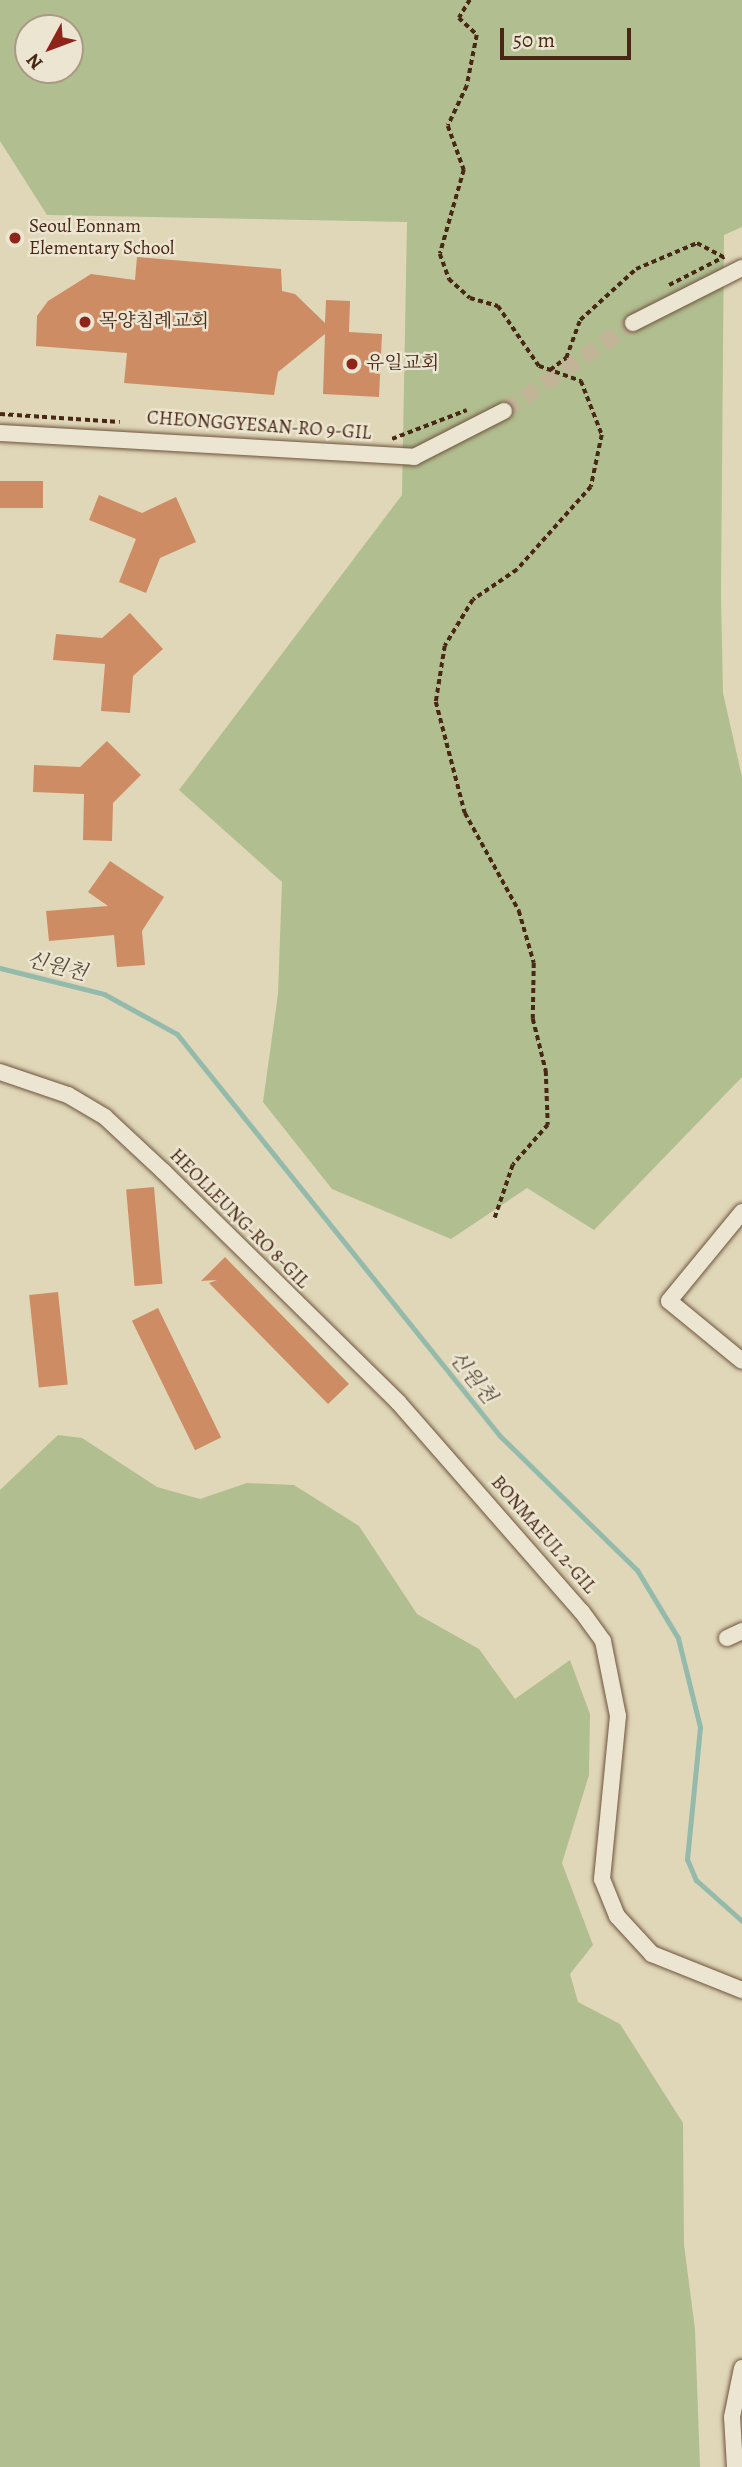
<!DOCTYPE html>
<meta charset="utf-8">
<style>
body{margin:0}
#map{position:relative;width:742px;height:2467px;overflow:hidden;background:#e0d7b8;font-family:Alegreya,"Noto Serif KR",serif}
div>[style]{position:absolute}
[style*='--x']{left:calc(var(--x)*1px);top:calc(var(--y)*1px);width:calc(var(--w)*1px);rotate:calc(var(--a)*1deg)}
.green>*{inset:0;background:#b1be90}
.stream>*{height:5px;margin:-2.5px;padding:0 2.5px;transform-origin:2.5px;border-radius:2.5px;background:#94baac}
.building>*{inset:0;background:#cd8c63;transform-origin:0 0}
.street-tunnel>*{height:16px;margin-top:-8px;transform-origin:0;background:repeating-linear-gradient(90deg,#c2b497 0 16px,transparent 0 24px)}
.path>*{height:3.5px;margin-top:-1.75px;transform-origin:0;background:repeating-linear-gradient(90deg,#482714 0 5px,transparent 0 8.5px)}
.roads{filter:drop-shadow(0 0 2px #6e533d) drop-shadow(0 0 2px #6e533d)}
.street>*{height:16px;margin:-8px;padding:0 8px;transform-origin:8px;border-radius:8px;background:#ebe5d1}
.dots>*{width:19px;height:19px;translate:-50% -50%;box-sizing:border-box;border:4px solid #ebe5d1;border-radius:50%}
span{translate:-50% -50%;white-space:nowrap;text-align:center;line-height:1.15;-webkit-text-stroke:5px #ebe5d1;paint-order:stroke}
.poi-label{font-size:19px;color:#482714}
.left{translate:0 -50%;text-align:left}
.street-label{font-size:19px;color:#482714}
.water-label{font-size:21px;color:#5b4c3a;font-style:italic}
.north{position:absolute;left:14px;top:14px;width:70px;height:70px;box-sizing:border-box;background:#ebe5d1;border:2px solid #aa9985;border-radius:50%;rotate:229deg;font-size:19px;font-weight:700;line-height:28px;text-align:center;color:#482714}
.north::after{content:'';display:block;margin:auto;width:24px;height:32px;background:#8f2418;clip-path:polygon(50% 0,100% 100%,50% 72%,0 100%)}
.scale{position:absolute;left:500px;top:28px;width:131px;height:32px;box-sizing:border-box;border:4px solid #482714;border-top:0;padding-left:9px;font-size:21px;line-height:24px;white-space:nowrap;color:#482714;-webkit-text-stroke:5px #ebe5d1;paint-order:stroke}
</style>
<div id="map">
<div class="green">
<i style="clip-path:polygon(evenodd,0 0,742px 0,742px 227px,724px 235px,721px 595px,723px 693px,742px 777px,742px 1077px,594px 1230px,527px 1188px,451px 1239px,332px 1189px,263px 1102px,278px 994px,282px 882px,179px 790px,402px 495px,407px 222px,47px 215px,0 141px,0 0,28px 28px,70px 28px,70px 70px,28px 70px,28px 28px)"></i>
<i style="clip-path:polygon(58px 1435px,82px 1438px,157px 1487px,200px 1499px,247px 1483px,294px 1485px,359px 1526px,417px 1614px,479px 1649px,515px 1699px,570px 1660px,590px 1714px,589px 1775px,562px 1863px,593px 1945px,570px 1974px,578px 2002px,620px 2024px,683px 2123px,684px 2245px,695px 2329px,700px 2467px,0 2467px,0 1490px)"></i>
</div>
<div class="stream">
<i style="--x:0;--y:968;--w:107;--a:14"></i>
<i style="--x:104;--y:994;--w:83;--a:28.7"></i>
<i style="--x:177;--y:1034;--w:516;--a:51.22"></i>
<i style="--x:500;--y:1436;--w:192;--a:44.4"></i>
<i style="--x:637;--y:1570;--w:79;--a:58.9"></i>
<i style="--x:678;--y:1638;--w:92;--a:76.1"></i>
<i style="--x:700;--y:1727;--w:133;--a:95.6"></i>
<i style="--x:687;--y:1859;--w:23;--a:67"></i>
<i style="--x:696;--y:1880;--w:62;--a:41.7"></i>
</div>
<div class="building">
<i style="clip-path:polygon(137px 257px,281px 269px,282px 291px,295px 294px,325px 323px,326px 300px,350px 301px,349px 332px,382px 334px,379px 397px,323px 394px,325px 334px,278px 372px,274px 395px,124px 383px,127px 353px,36px 346px,37px 316px,48px 301px,91px 274px,135px 280px)"></i>
<i style="left:0;top:481px;width:43px;height:27px"></i>
<i style="clip-path:polygon(99px 495px,142px 513px,176px 497px,196px 542px,160px 558px,146px 593px,119px 582px,136px 539px,89px 520px)"></i>
<i style="clip-path:polygon(130px 613px,163px 649px,133px 676px,130px 713px,101px 711px,105px 664px,53px 660px,56px 634px,102px 638px)"></i>
<i style="clip-path:polygon(107px 741px,141px 775px,113px 803px,112px 841px,83px 840px,84px 794px,33px 792px,34px 765px,80px 767px)"></i>
<i style="clip-path:polygon(110px 861px,164px 897px,142px 931px,145px 965px,117px 967px,114px 935px,49px 941px,46px 911px,108px 906px,88px 892px)"></i>
<i style="left:154px;top:1187px;width:97px;height:28px;rotate:85deg"></i>
<i style="clip-path:polygon(225px 1257px,349px 1384px,328px 1404px,209px 1283px,217px 1280px,201px 1281px)"></i>
<i style="left:58px;top:1292px;width:93px;height:29px;rotate:84deg"></i>
<i style="left:158px;top:1308px;width:144px;height:29px;rotate:64deg"></i>
</div>
<div class="street-tunnel">
<i style="--x:504;--y:411;--w:156;--a:-34.3"></i>
</div>
<div class="path">
<i style="--x:470;--y:0;--w:21;--a:121"></i>
<i style="--x:459;--y:18;--w:25;--a:43"></i>
<i style="--x:477;--y:35;--w:52;--a:101.1"></i>
<i style="--x:467;--y:86;--w:44;--a:115.4"></i>
<i style="--x:448;--y:126;--w:47;--a:70"></i>
<i style="--x:464;--y:170;--w:87;--a:105.9"></i>
<i style="--x:440;--y:254;--w:27;--a:70"></i>
<i style="--x:449;--y:279;--w:28;--a:42"></i>
<i style="--x:470;--y:298;--w:29;--a:16"></i>
<i style="--x:498;--y:306;--w:73;--a:55.7"></i>
<i style="--x:539;--y:366;--w:45;--a:19.7"></i>
<i style="--x:581;--y:381;--w:58;--a:68.7"></i>
<i style="--x:602;--y:435;--w:53;--a:101.9"></i>
<i style="--x:591;--y:487;--w:111;--a:131.7"></i>
<i style="--x:517;--y:570;--w:53;--a:145.7"></i>
<i style="--x:473;--y:600;--w:54;--a:121.3"></i>
<i style="--x:445;--y:646;--w:57;--a:99.1"></i>
<i style="--x:436;--y:702;--w:115;--a:75.4"></i>
<i style="--x:465;--y:813;--w:112;--a:61.1"></i>
<i style="--x:519;--y:911;--w:54;--a:73.9"></i>
<i style="--x:534;--y:963;--w:56;--a:91"></i>
<i style="--x:533;--y:1019;--w:54;--a:76"></i>
<i style="--x:546;--y:1071;--w:54;--a:87.9"></i>
<i style="--x:548;--y:1125;--w:53;--a:131.2"></i>
<i style="--x:513;--y:1165;--w:56;--a:108.8"></i>
<i style="--x:669;--y:285;--w:62;--a:-27"></i>
<i style="--x:550;--y:370;--w:20;--a:-37"></i>
<i style="--x:566;--y:358;--w:40;--a:-69.8"></i>
<i style="--x:580;--y:320;--w:76;--a:-42.3"></i>
<i style="--x:636;--y:269;--w:66;--a:-23.1"></i>
<i style="--x:697;--y:243;--w:30;--a:28"></i>
<i style="--x:0;--y:414;--w:120;--a:3.8"></i>
<i style="--x:392;--y:439;--w:80;--a:-21.1"></i>
</div>
<div class="roads">
<div class="street">
<i style="--x:633;--y:323;--w:122;--a:-26.8"></i>
<i style="--x:0;--y:433;--w:415;--a:3.3"></i>
<i style="--x:414;--y:457;--w:101;--a:-27.1"></i>
<i style="--x:0;--y:1072;--w:72;--a:18.7"></i>
<i style="--x:68;--y:1095;--w:43;--a:30.7"></i>
<i style="--x:105;--y:1117;--w:81;--a:43"></i>
<i style="--x:164;--y:1172;--w:328;--a:44.5"></i>
<i style="--x:398;--y:1402;--w:279;--a:48.8"></i>
<i style="--x:582;--y:1612;--w:36;--a:54"></i>
<i style="--x:603;--y:1641;--w:76;--a:78.7"></i>
<i style="--x:618;--y:1716;--w:164;--a:95.6"></i>
<i style="--x:602;--y:1879;--w:40;--a:68"></i>
<i style="--x:617;--y:1916;--w:52;--a:47.4"></i>
<i style="--x:652;--y:1954;--w:97;--a:21.8"></i>
<i style="--x:742;--y:1212;--w:115;--a:129.4"></i>
<i style="--x:669;--y:1301;--w:94;--a:39.4"></i>
<i style="--x:727;--y:1638;--w:17;--a:-25"></i>
<i style="--x:735;--y:2467;--w:50;--a:-93.4"></i>
<i style="--x:732;--y:2417;--w:50;--a:-78.5"></i>
</div>
</div>
<div class="dots">
<i style="left:15px;top:238px;background:#8f2418"></i>
<i style="left:85px;top:322px;background:#8f2418"></i>
<i style="left:352px;top:364px;background:#8f2418"></i>
</div>
<div class="poi-label">
<span class="left" style="left:29px;top:238px">Seoul Eonnam<br>Elementary School</span>
<span class="left" style="left:99px;top:322px">목양침례교회</span>
<span class="left" style="left:366px;top:364px">유일교회</span>
</div>
<div class="street-label">
<span style="left:259px;top:426px;rotate:4deg">CHEONGGYESAN-RO 9-GIL</span>
<span style="left:239px;top:1219px;rotate:45deg">HEOLLEUNG-RO 8-GIL</span>
<span style="left:543px;top:1535px;rotate:49deg">BONMAEUL 2-GIL</span>
</div>
<div class="water-label">
<span style="left:57px;top:966px;rotate:14deg">신원천</span>
<span style="left:473px;top:1377px;rotate:51deg">신원천</span>
</div>
<div class="north">N</div>
<div class="scale">50 m</div>
</div>
